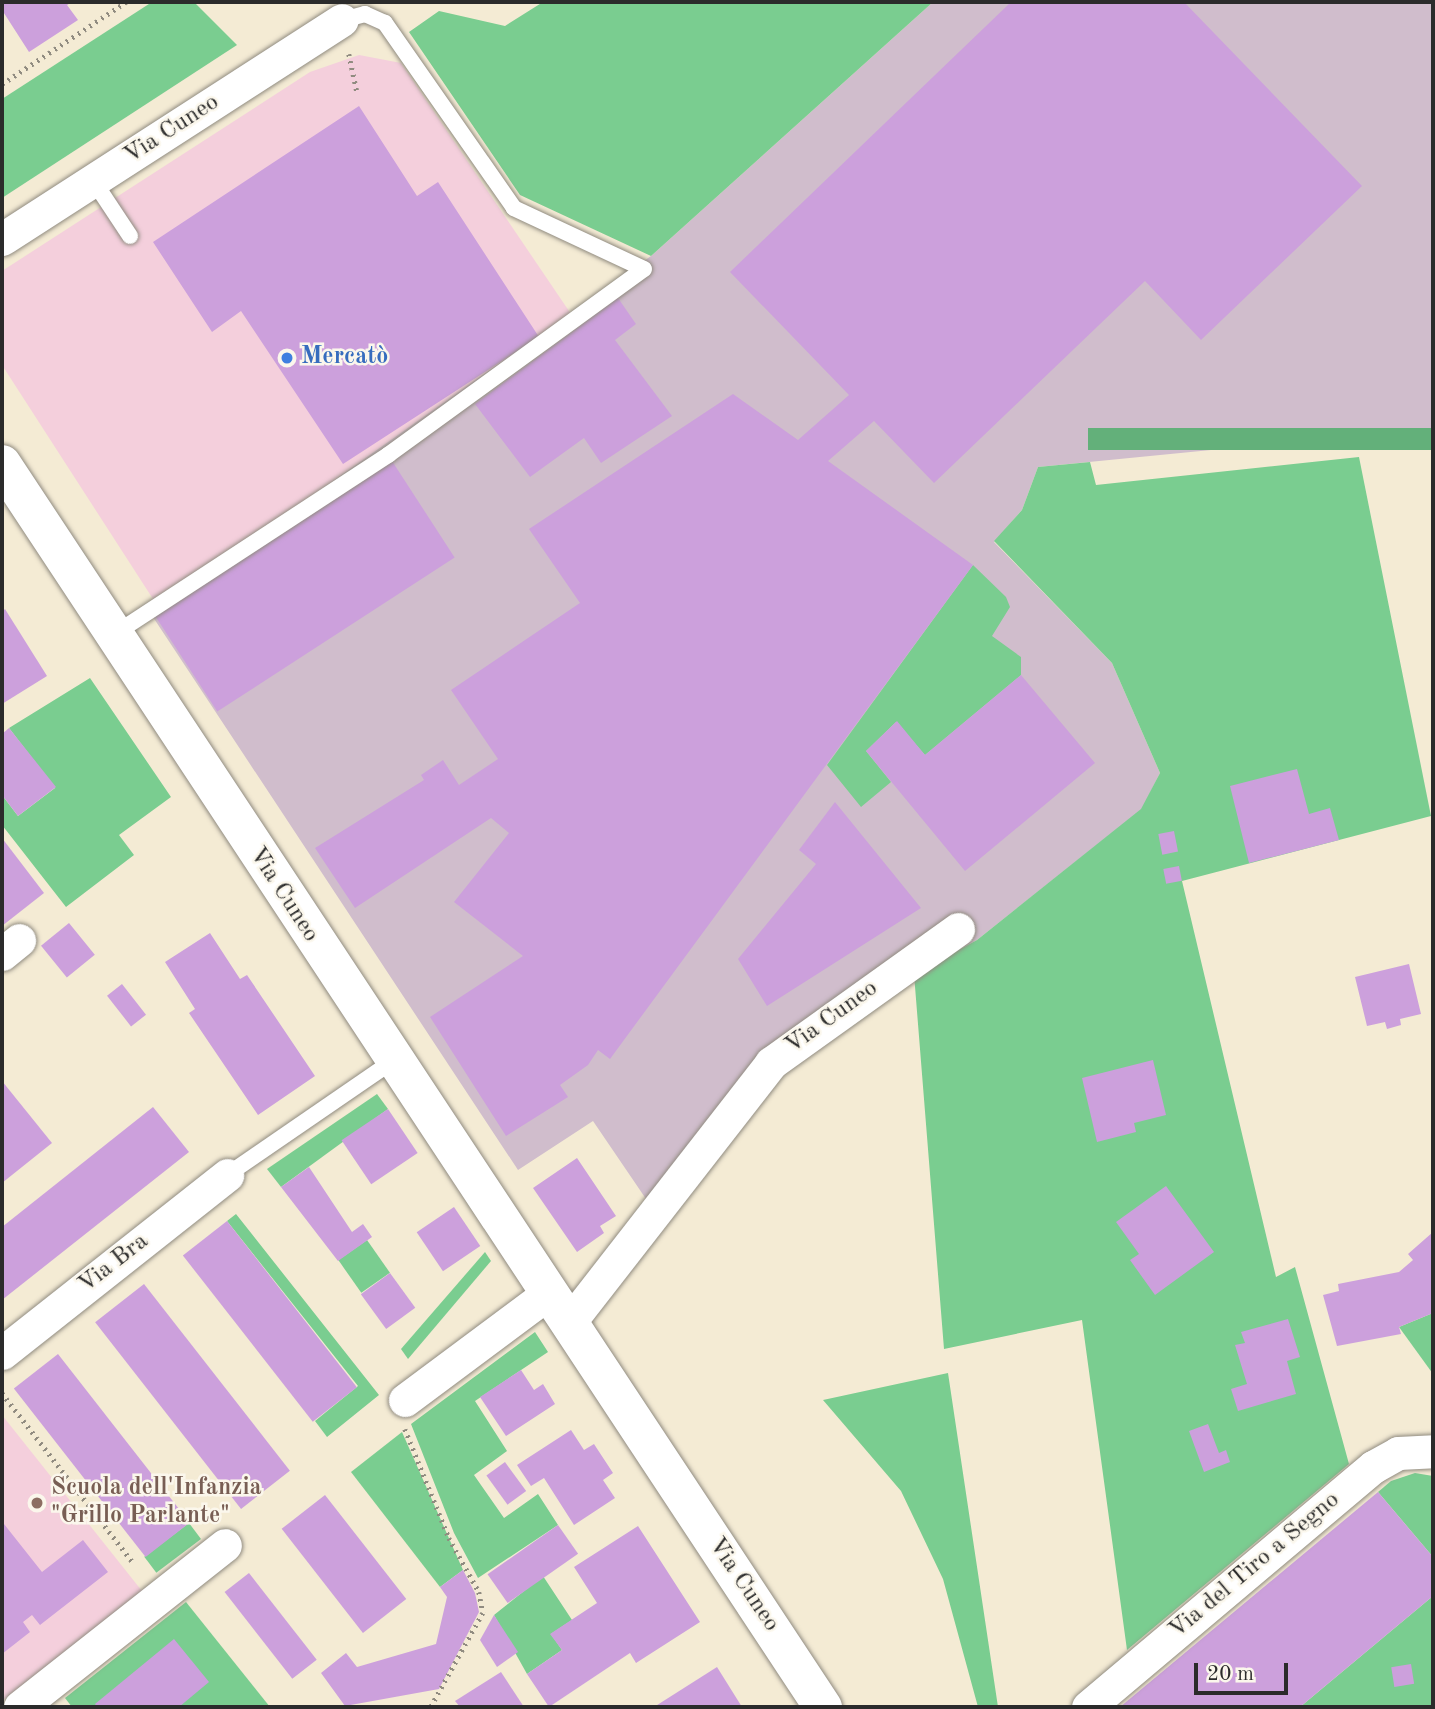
<!DOCTYPE html>
<meta charset="utf-8">
<style>
body{margin:0}
#map{position:relative;width:1435px;height:1709px;overflow:hidden;background:#f4ebd4;font-family:"Old Standard TT",serif}
div>[style]{position:absolute}
[style*='--x']{left:calc(var(--x)*1px);top:calc(var(--y)*1px);width:calc(var(--w)*1px);rotate:calc(var(--a)*1deg)}
.built>*{inset:0;background:#f4cfdc}
.industrial>*{inset:0;background:#d0bdcc}
.green>*{inset:0;background:#7acd90;transform-origin:0 0}
.forest>*{inset:0;background:#63b07a;transform-origin:0 0}
.building>*{inset:0;background:#cca0dc;transform-origin:0 0}
.path>*{height:4.5px;margin-top:-2.25px;transform-origin:0;background:repeating-linear-gradient(90deg,#908b80 0 2px,transparent 0 7px)}
.roads{filter:drop-shadow(0 0 2px #908b80) drop-shadow(0 0 2px #908b80)}
.service>*{height:16px;margin:-8px;padding:0 8px;transform-origin:8px;border-radius:8px;background:#fff}
.minor>*{height:33px;margin:-16.5px;padding:0 16.5px;transform-origin:16.5px;border-radius:16.5px;background:#fff}
.secondary>*{height:38px;margin:-19px;padding:0 19px;transform-origin:19px;border-radius:19px;background:#fff}
.dots>*{width:19px;height:19px;translate:-50% -50%;box-sizing:border-box;border:4px solid #fbf7ec;border-radius:50%}
span{translate:-50% -50%;white-space:nowrap;text-align:center;line-height:1.15;-webkit-text-stroke:5px #fbf7ec;paint-order:stroke}
.street-label{font-size:24px;color:#2b2b2b}
.shop-label{font-size:24px;color:#366cbe;font-weight:700}
.left{translate:0 -50%;text-align:left}
.education-label{font-size:24px;color:#785e54;font-weight:700}
.frame{position:absolute;inset:0;border:4px solid #2b2b2b;pointer-events:none}
.scale{position:absolute;left:1194px;top:1663px;width:94px;height:32px;box-sizing:border-box;border:4px solid #2b2b2b;border-top:0;padding-left:9px;font-size:21px;line-height:24px;white-space:nowrap;color:#2b2b2b;-webkit-text-stroke:5px #fbf7ec;paint-order:stroke}
</style>
<div id="map">
<div class="built">
<i style="clip-path:polygon(359px 55px,401px 63px,571px 314px,292px 510px,153px 599px,2px 365px,2px 271px,310px 72px)"></i>
<i style="clip-path:polygon(2px 1415px,142px 1591px,2px 1701px)"></i>
</div>
<div class="industrial">
<i style="clip-path:polygon(933px 2px,1433px 2px,1433px 428px,1038px 467px,1022px 510px,994px 542px,1112px 663px,1160px 773px,1142px 809px,977px 940px,914px 974px,800px 1051px,661px 1221px,593px 1121px,518px 1170px,145px 605px,292px 510px,651px 256px)"></i>
</div>
<div class="green">
<i style="clip-path:polygon(152px 2px,194px 2px,237px 45px,2px 198px,2px 99px)"></i>
<i style="clip-path:polygon(543px 2px,933px 2px,651px 256px,520px 195px,409px 32px,439px 11px,505px 26px)"></i>
<i style="clip-path:polygon(1359px 457px,1431px 816px,1182px 881px,1276px 1277px,1295px 1267px,1349px 1464px,1127px 1650px,1082px 1320px,944px 1349px,914px 974px,977px 940px,1141px 809px,1160px 773px,1112px 663px,994px 541px,1022px 510px,1038px 467px,1090px 462px,1096px 485px)"></i>
<i style="clip-path:polygon(973px 565px,1006px 597px,1010px 607px,992px 636px,1021px 657px,1021px 675px,925px 755px,896px 722px,866px 751px,891px 782px,861px 807px,827px 765px)"></i>
<i style="clip-path:polygon(90px 678px,171px 797px,119px 835px,134px 855px,66px 907px,2px 825px,2px 795px,18px 816px,55px 788px,9px 728px)"></i>
<i style="clip-path:polygon(377px 1094px,388px 1109px,281px 1187px,267px 1169px)"></i>
<i style="clip-path:polygon(236px 1214px,379px 1395px,327px 1437px,315px 1421px,358px 1386px,227px 1221px)"></i>
<i style="left:367px;top:1240px;width:40px;height:35px;rotate:55deg"></i>
<i style="clip-path:polygon(485px 1252px,491px 1261px,408px 1359px,401px 1349px)"></i>
<i style="clip-path:polygon(1433px 1313px,1433px 1374px,1399px 1327px)"></i>
<i style="clip-path:polygon(535px 1332px,548px 1352px,475px 1401px,507px 1451px,474px 1475px,504px 1518px,538px 1494px,558px 1525px,478px 1578px,454px 1533px,411px 1424px)"></i>
<i style="clip-path:polygon(948px 1373px,998px 1707px,978px 1707px,943px 1579px,901px 1491px,823px 1400px)"></i>
<i style="clip-path:polygon(402px 1432px,463px 1570px,440px 1587px,351px 1472px)"></i>
<i style="clip-path:polygon(1415px 1473px,1433px 1476px,1433px 1557px,1378px 1492px,1391px 1481px)"></i>
<i style="left:189px;top:1523px;width:20px;height:56px;rotate:53deg"></i>
<i style="clip-path:polygon(543px 1576px,572px 1620px,551px 1634px,562px 1650px,527px 1674px,494px 1615px)"></i>
<i style="clip-path:polygon(1433px 1596px,1433px 1707px,1300px 1707px)"></i>
<i style="clip-path:polygon(186px 1602px,270px 1707px,72px 1707px,65px 1698px)"></i>
</div>
<div class="forest">
<i style="left:1433px;top:428px;width:22px;height:345px;rotate:90deg"></i>
</div>
<div class="building">
<i style="clip-path:polygon(4px 2px,72px 2px,67px 5px,78px 20px,29px 52px,2px 10px)"></i>
<i style="clip-path:polygon(1011px 2px,1184px 2px,1362px 186px,1201px 340px,1145px 281px,934px 483px,874px 421px,828px 461px,973px 565px,610px 1059px,598px 1050px,588px 1065px,560px 1085px,568px 1097px,506px 1136px,430px 1017px,523px 956px,454px 902px,509px 833px,491px 818px,355px 908px,315px 848px,424px 780px,421px 775px,443px 760px,459px 785px,498px 759px,451px 690px,580px 603px,529px 529px,733px 394px,798px 440px,849px 395px,730px 272px)"></i>
<i style="clip-path:polygon(359px 106px,417px 196px,438px 182px,539px 337px,343px 464px,241px 311px,212px 332px,153px 242px)"></i>
<i style="clip-path:polygon(618px 298px,636px 324px,615px 340px,672px 416px,601px 463px,584px 438px,530px 477px,475px 404px)"></i>
<i style="left:392px;top:461px;width:115px;height:283px;rotate:57deg"></i>
<i style="clip-path:polygon(5px 609px,47px 676px,2px 704px,2px 612px)"></i>
<i style="clip-path:polygon(1021px 675px,1095px 763px,965px 871px,866px 751px,897px 721px,925px 755px)"></i>
<i style="clip-path:polygon(9px 728px,56px 787px,18px 816px,2px 795px,2px 734px)"></i>
<i style="clip-path:polygon(1297px 769px,1309px 814px,1330px 808px,1339px 840px,1249px 863px,1230px 786px)"></i>
<i style="clip-path:polygon(835px 802px,921px 908px,767px 1006px,738px 959px,816px 864px,799px 850px)"></i>
<i style="left:1174px;top:831px;width:21px;height:16px;rotate:79deg"></i>
<i style="clip-path:polygon(2px 838px,44px 893px,2px 926px)"></i>
<i style="left:1179px;top:866px;width:15px;height:16px;rotate:79deg"></i>
<i style="left:69px;top:923px;width:41px;height:36px;rotate:51deg"></i>
<i style="clip-path:polygon(210px 933px,240px 979px,247px 975px,315px 1076px,258px 1115px,189px 1013px,195px 1009px,165px 962px)"></i>
<i style="clip-path:polygon(1409px 964px,1421px 1014px,1400px 1019px,1401px 1025px,1387px 1029px,1385px 1022px,1367px 1026px,1355px 977px)"></i>
<i style="left:122px;top:984px;width:39px;height:19px;rotate:52deg"></i>
<i style="clip-path:polygon(1153px 1060px,1166px 1115px,1134px 1123px,1136px 1132px,1097px 1142px,1082px 1078px)"></i>
<i style="clip-path:polygon(2px 1081px,52px 1143px,2px 1183px)"></i>
<i style="clip-path:polygon(153px 1107px,189px 1152px,2px 1300px,2px 1227px)"></i>
<i style="left:388px;top:1109px;width:53px;height:56px;rotate:56deg"></i>
<i style="clip-path:polygon(577px 1158px,616px 1216px,600px 1226px,604px 1233px,577px 1252px,533px 1188px)"></i>
<i style="clip-path:polygon(309px 1167px,352px 1232px,363px 1224px,372px 1237px,338px 1261px,281px 1187px)"></i>
<i style="clip-path:polygon(1166px 1186px,1214px 1252px,1155px 1295px,1130px 1260px,1139px 1254px,1116px 1222px)"></i>
<i style="left:454px;top:1207px;width:47px;height:45px;rotate:56deg"></i>
<i style="left:227px;top:1221px;width:211px;height:56px;rotate:52deg"></i>
<i style="clip-path:polygon(1433px 1232px,1433px 1313px,1399px 1327px,1401px 1334px,1337px 1346px,1323px 1295px,1339px 1291px,1338px 1284px,1399px 1272px,1413px 1260px,1408px 1254px)"></i>
<i style="left:390px;top:1273px;width:43px;height:36px;rotate:54deg"></i>
<i style="left:144px;top:1284px;width:237px;height:62px;rotate:52deg"></i>
<i style="clip-path:polygon(1288px 1319px,1300px 1357px,1287px 1361px,1296px 1394px,1238px 1411px,1231px 1389px,1247px 1384px,1235px 1345px,1245px 1343px,1241px 1332px)"></i>
<i style="left:58px;top:1354px;width:214px;height:56px;rotate:52deg"></i>
<i style="clip-path:polygon(521px 1370px,534px 1390px,543px 1384px,555px 1404px,506px 1436px,480px 1397px)"></i>
<i style="clip-path:polygon(1208px 1424px,1219px 1453px,1226px 1450px,1230px 1462px,1204px 1472px,1189px 1431px)"></i>
<i style="clip-path:polygon(571px 1430px,584px 1450px,594px 1444px,613px 1473px,603px 1480px,615px 1498px,574px 1525px,544px 1478px,531px 1486px,517px 1465px)"></i>
<i style="left:505px;top:1462px;width:36px;height:23px;rotate:54deg"></i>
<i style="clip-path:polygon(1378px 1492px,1433px 1557px,1433px 1596px,1300px 1707px,1120px 1707px)"></i>
<i style="left:325px;top:1495px;width:132px;height:55px;rotate:52deg"></i>
<i style="clip-path:polygon(4px 1524px,42px 1572px,83px 1540px,108px 1572px,40px 1625px,32px 1615px,23px 1622px,30px 1632px,2px 1654px)"></i>
<i style="left:558px;top:1525px;width:35px;height:86px;rotate:55deg"></i>
<i style="clip-path:polygon(638px 1526px,700px 1622px,636px 1663px,630px 1653px,549px 1707px,527px 1674px,562px 1650px,550px 1634px,597px 1603px,574px 1567px)"></i>
<i style="clip-path:polygon(463px 1570px,475px 1593px,479px 1612px,439px 1689px,345px 1706px,321px 1673px,346px 1653px,357px 1667px,436px 1644px,447px 1597px,440px 1587px)"></i>
<i style="left:249px;top:1573px;width:110px;height:31px;rotate:52deg"></i>
<i style="clip-path:polygon(494px 1615px,518px 1652px,497px 1667px,480px 1640px)"></i>
<i style="clip-path:polygon(174px 1639px,209px 1682px,179px 1707px,97px 1707px,95px 1704px)"></i>
<i style="left:1411px;top:1664px;width:20px;height:20px;rotate:81deg"></i>
<i style="clip-path:polygon(717px 1667px,742px 1707px,654px 1707px)"></i>
<i style="clip-path:polygon(501px 1672px,524px 1707px,460px 1707px,455px 1701px)"></i>
</div>
<div class="path">
<i style="--x:349;--y:54;--w:38;--a:78"></i>
<i style="--x:2;--y:84;--w:149;--a:-33.5"></i>
<i style="--x:2;--y:1393;--w:216;--a:52.3"></i>
<i style="--x:405;--y:1429;--w:118;--a:68"></i>
<i style="--x:449;--y:1538;--w:62;--a:60.9"></i>
<i style="--x:479;--y:1592;--w:21;--a:79"></i>
<i style="--x:483;--y:1613;--w:107;--a:119"></i>
</div>
<div class="roads">
<div class="service">
<i style="--x:93;--y:180;--w:67;--a:56.5"></i>
<i style="--x:113;--y:635;--w:329;--a:-33.2"></i>
<i style="--x:388;--y:455;--w:316;--a:-36"></i>
<i style="--x:644;--y:269;--w:144;--a:-154.9"></i>
<i style="--x:514;--y:208;--w:226;--a:-124.9"></i>
<i style="--x:385;--y:23;--w:22;--a:-156"></i>
<i style="--x:365;--y:14;--w:24;--a:165"></i>
<i style="--x:227;--y:1175;--w:201;--a:-34.5"></i>
</div>
<div class="minor">
<i style="--x:2;--y:239;--w:404;--a:-32.8"></i>
<i style="--x:2;--y:954;--w:22;--a:-39"></i>
<i style="--x:568;--y:1324;--w:331;--a:-52.1"></i>
<i style="--x:771;--y:1063;--w:230;--a:-35.6"></i>
<i style="--x:2;--y:1353;--w:287;--a:-38.3"></i>
<i style="--x:405;--y:1400;--w:177;--a:-36.7"></i>
<i style="--x:20;--y:1707;--w:261;--a:-38.3"></i>
<i style="--x:1088;--y:1707;--w:373;--a:-40.1"></i>
<i style="--x:1373;--y:1467;--w:29;--a:-29"></i>
<i style="--x:1398;--y:1453;--w:35;--a:-3"></i>
</div>
<div class="secondary">
<i style="--x:2;--y:464;--w:1490;--a:56.56"></i>
</div>
</div>
<div class="dots">
<i style="left:287px;top:358px;background:#3f7fe0"></i>
<i style="left:37px;top:1503px;background:#8d6e63"></i>
</div>
<div class="street-label">
<span style="left:172px;top:130px;rotate:-33deg">Via Cuneo</span>
<span style="left:283px;top:895px;rotate:57deg">Via Cuneo</span>
<span style="left:832px;top:1018px;rotate:-36deg">Via Cuneo</span>
<span style="left:114px;top:1264px;rotate:-38deg">Via Bra</span>
<span style="left:1255px;top:1566px;rotate:-40deg">Via del Tiro a Segno</span>
<span style="left:743px;top:1585px;rotate:56deg">Via Cuneo</span>
</div>
<div class="shop-label">
<span class="left" style="left:301px;top:358px">Mercatò</span>
</div>
<div class="education-label">
<span class="left" style="left:51px;top:1503px">Scuola dell'Infanzia<br>"Grillo Parlante"</span>
</div>
<div class="frame"></div>
<div class="scale">20 m</div>
</div>
